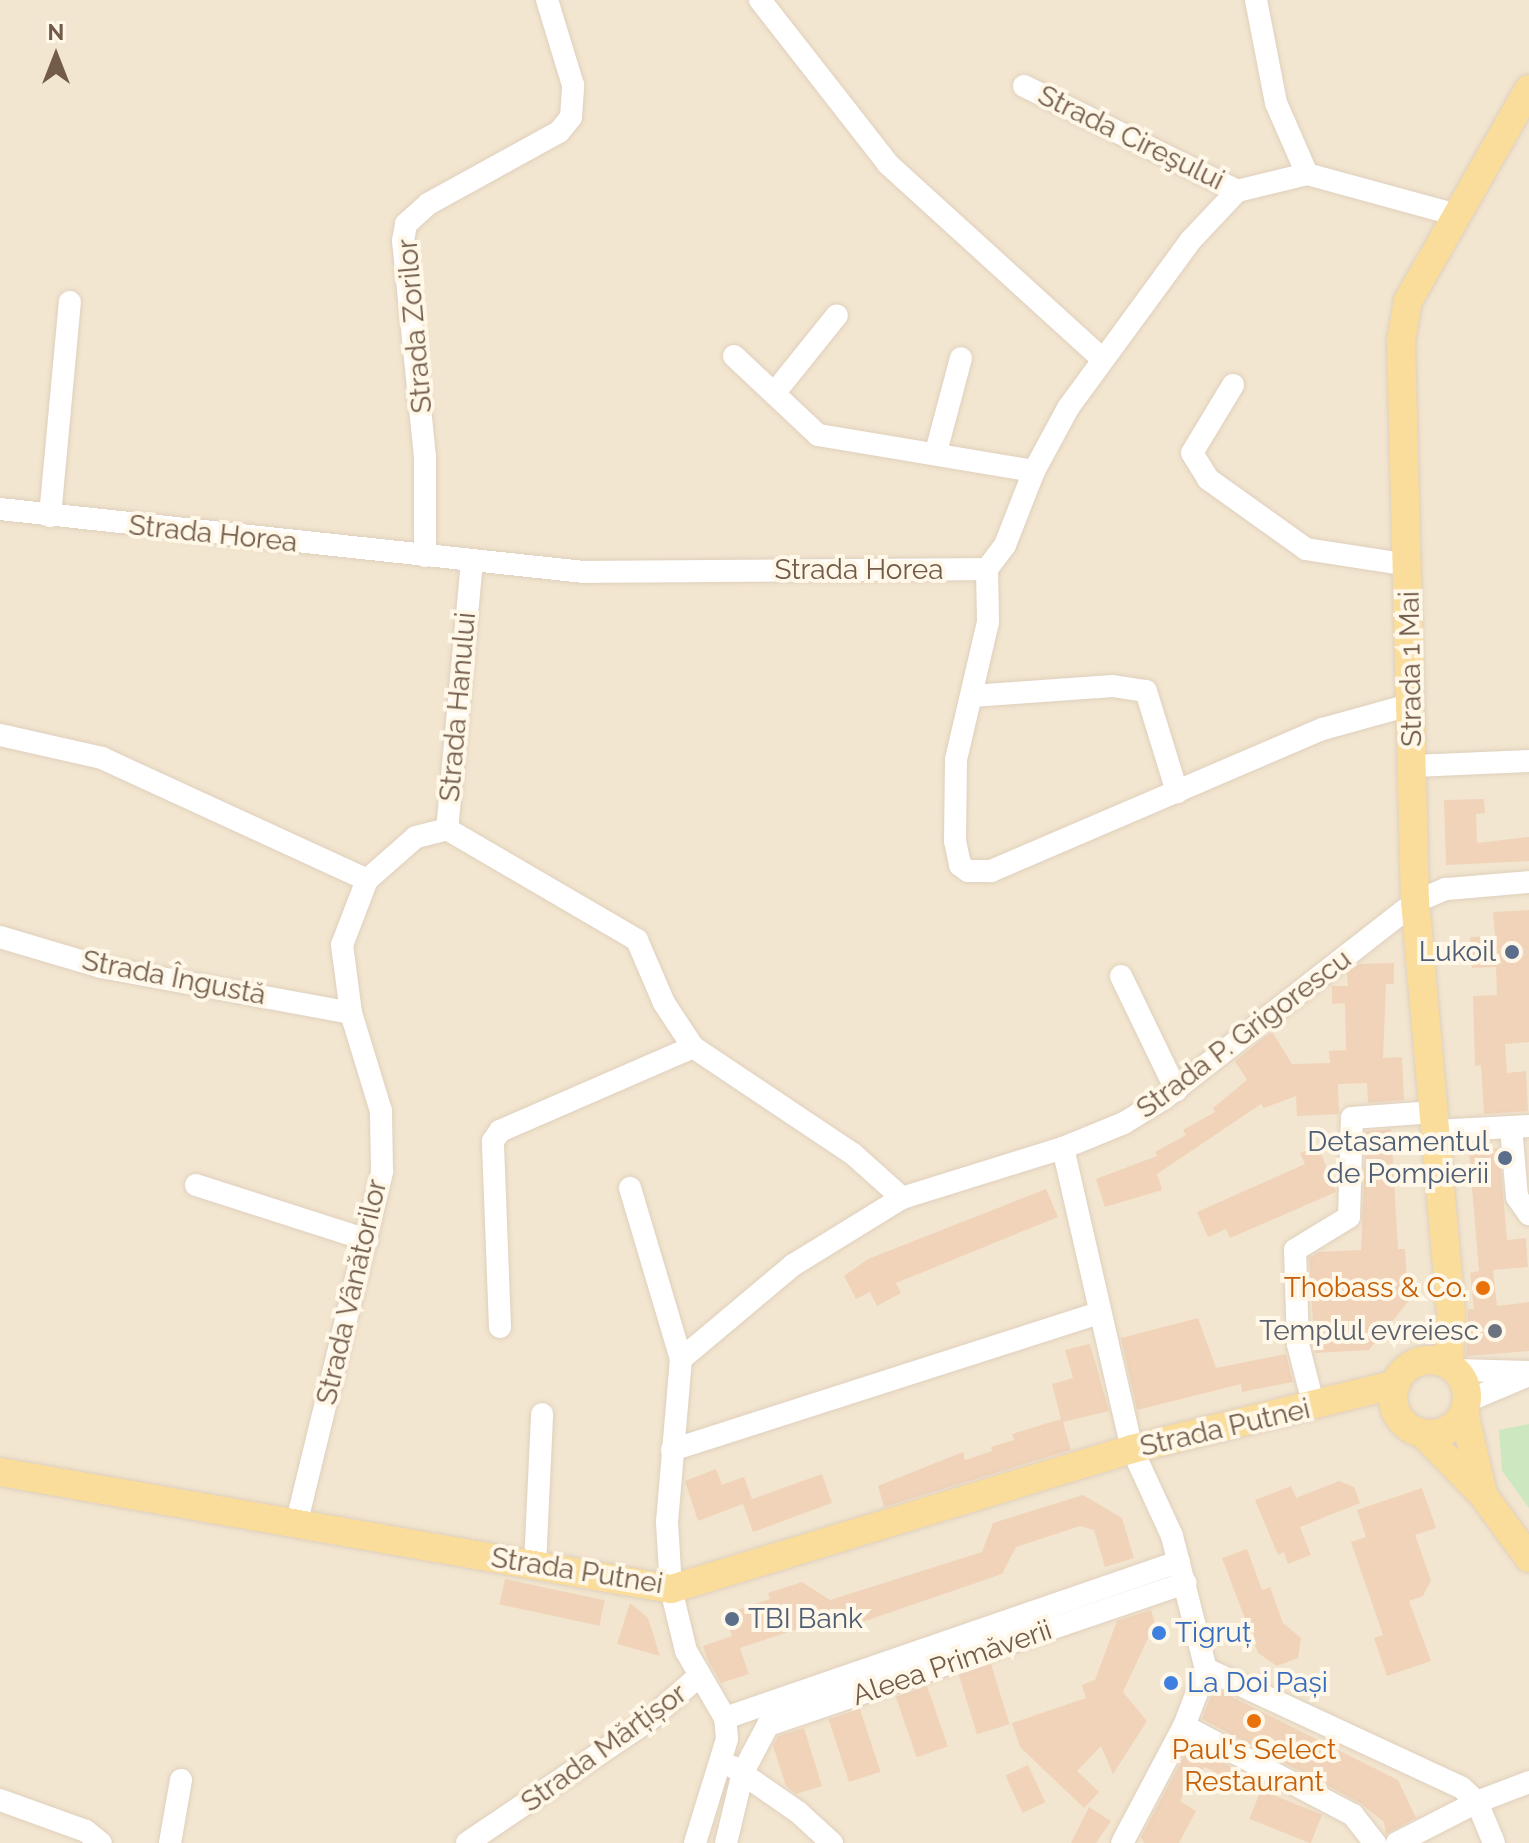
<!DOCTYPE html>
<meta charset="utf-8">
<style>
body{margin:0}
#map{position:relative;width:1529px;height:1843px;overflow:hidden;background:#fcf3e1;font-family:Raleway,sans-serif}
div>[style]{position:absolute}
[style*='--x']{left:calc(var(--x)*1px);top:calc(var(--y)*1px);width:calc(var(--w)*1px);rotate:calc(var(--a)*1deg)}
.residential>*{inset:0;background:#f3e6d0;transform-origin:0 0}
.green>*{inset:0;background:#cde8c0}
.building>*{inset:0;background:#f0d3b9;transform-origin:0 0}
.roads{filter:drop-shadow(0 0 2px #dfd0bd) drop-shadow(0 0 2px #dfd0bd)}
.minor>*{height:22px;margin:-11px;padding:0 11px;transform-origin:11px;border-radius:11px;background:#fff}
.major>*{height:28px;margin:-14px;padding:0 14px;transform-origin:14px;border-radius:14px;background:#fadd9a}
.major>.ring{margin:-14px;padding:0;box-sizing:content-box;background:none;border:28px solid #fadd9a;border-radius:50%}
.dots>*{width:22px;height:22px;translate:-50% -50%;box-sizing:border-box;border:4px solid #fff7e7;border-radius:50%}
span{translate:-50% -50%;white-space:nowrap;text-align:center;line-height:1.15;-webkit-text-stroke:8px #fff7e7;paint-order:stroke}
.street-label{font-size:28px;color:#725b49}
.service-label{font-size:28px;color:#4e5e75}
.right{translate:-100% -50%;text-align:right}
.left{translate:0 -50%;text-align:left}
.food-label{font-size:28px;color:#c56008}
.worship-label{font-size:28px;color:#5b616d}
.shop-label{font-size:28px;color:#366cbe}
.north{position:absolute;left:16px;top:16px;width:80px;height:80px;-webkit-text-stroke:6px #fff7e7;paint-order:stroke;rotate:0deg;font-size:22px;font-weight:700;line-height:32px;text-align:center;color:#725b49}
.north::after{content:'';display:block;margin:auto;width:28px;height:36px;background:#725b49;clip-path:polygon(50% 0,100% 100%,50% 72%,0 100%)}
</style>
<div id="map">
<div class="residential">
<i style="left:0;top:0;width:1529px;height:1843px"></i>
</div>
<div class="green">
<i style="clip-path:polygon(1529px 1424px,1529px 1508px,1502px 1471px,1499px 1430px)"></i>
</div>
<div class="building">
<i style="clip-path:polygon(1484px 799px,1485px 813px,1476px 814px,1477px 843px,1529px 837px,1529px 861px,1446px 865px,1444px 800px)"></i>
<i style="clip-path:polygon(1529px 910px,1529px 1042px,1505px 1044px,1507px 1073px,1526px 1071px,1528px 1111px,1484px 1114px,1481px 1065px,1475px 1066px,1473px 996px,1497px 995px,1496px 967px,1472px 968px,1470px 937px,1495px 936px,1493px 912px)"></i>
<i style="clip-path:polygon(1394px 963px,1394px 984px,1386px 984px,1383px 1058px,1402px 1057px,1404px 1100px,1368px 1103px,1367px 1083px,1338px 1084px,1339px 1114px,1297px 1116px,1296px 1096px,1264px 1108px,1261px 1104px,1157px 1174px,1162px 1190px,1105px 1207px,1096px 1179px,1157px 1156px,1155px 1152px,1186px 1135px,1183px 1130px,1215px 1112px,1213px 1108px,1247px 1080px,1235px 1061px,1266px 1036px,1273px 1033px,1292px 1064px,1330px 1063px,1329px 1051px,1346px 1050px,1345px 1003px,1332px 1004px,1332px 986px,1348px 986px,1347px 973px,1359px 964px)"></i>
<i style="clip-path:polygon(1391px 1129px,1398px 1249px,1405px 1249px,1408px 1302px,1369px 1350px,1315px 1353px,1309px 1258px,1319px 1252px,1361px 1250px,1366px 1131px)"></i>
<i style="clip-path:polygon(1318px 1146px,1336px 1192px,1230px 1238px,1226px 1229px,1208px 1237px,1197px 1212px,1305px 1164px,1300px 1153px)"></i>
<i style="clip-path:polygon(1499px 1148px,1507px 1240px,1526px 1238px,1528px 1267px,1493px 1270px,1497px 1306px,1529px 1302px,1529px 1351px,1466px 1356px,1468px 1309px,1474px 1309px,1470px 1273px,1479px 1271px,1469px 1151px)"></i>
<i style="clip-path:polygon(1046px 1189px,1058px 1217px,896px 1283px,901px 1293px,877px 1306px,870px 1292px,856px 1299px,844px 1276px,868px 1259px)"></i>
<i style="clip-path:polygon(1198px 1318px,1216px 1368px,1286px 1354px,1293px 1382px,1242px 1392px,1241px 1384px,1137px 1410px,1121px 1338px)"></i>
<i style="clip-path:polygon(1090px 1344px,1109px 1411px,1063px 1422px,1071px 1450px,884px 1507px,878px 1486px,963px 1452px,965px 1460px,992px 1451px,991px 1447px,1014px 1440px,1012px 1434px,1061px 1419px,1052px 1384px,1073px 1378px,1065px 1350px)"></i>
<i style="clip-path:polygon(716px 1469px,722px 1485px,744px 1477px,752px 1499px,822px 1474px,832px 1503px,753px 1532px,743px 1504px,698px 1521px,685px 1481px)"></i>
<i style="clip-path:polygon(1339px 1481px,1354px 1487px,1360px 1503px,1300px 1527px,1311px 1555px,1288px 1564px,1284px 1552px,1278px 1555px,1255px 1500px,1291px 1486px,1296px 1498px)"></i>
<i style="clip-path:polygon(1422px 1488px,1436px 1528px,1415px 1535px,1431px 1580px,1423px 1596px,1409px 1601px,1431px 1661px,1387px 1676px,1374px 1638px,1383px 1635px,1351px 1542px,1366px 1537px,1357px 1510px)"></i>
<i style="clip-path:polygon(1083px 1495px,1122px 1518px,1134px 1558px,1105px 1567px,1094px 1530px,1080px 1526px,1016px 1547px,1002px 1574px,836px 1631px,818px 1622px,740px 1648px,749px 1674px,721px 1683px,708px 1660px,703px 1646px,732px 1636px,724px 1614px,770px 1599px,768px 1593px,802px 1582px,830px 1600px,982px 1552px,993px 1523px)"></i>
<i style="clip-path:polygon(1247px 1549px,1262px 1590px,1270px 1587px,1283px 1623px,1301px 1638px,1298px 1658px,1277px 1666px,1258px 1653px,1222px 1558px)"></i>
<i style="left:505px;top:1579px;width:102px;height:26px;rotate:12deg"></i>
<i style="clip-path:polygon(630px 1603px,648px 1618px,660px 1656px,617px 1644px)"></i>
<i style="clip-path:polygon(1151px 1610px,1155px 1623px,1123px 1692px,1147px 1721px,1113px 1774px,1101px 1746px,1077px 1771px,1099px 1792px,1084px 1808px,1020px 1747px,1012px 1723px,1086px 1698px,1082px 1685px,1095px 1680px,1117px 1621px)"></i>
<i style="left:991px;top:1664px;width:63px;height:34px;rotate:73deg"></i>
<i style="left:927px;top:1686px;width:64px;height:33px;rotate:71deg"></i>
<i style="clip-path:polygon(1214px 1688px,1398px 1780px,1416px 1818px,1386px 1834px,1384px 1822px,1360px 1803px,1202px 1719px)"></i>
<i style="left:860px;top:1709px;width:66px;height:33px;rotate:72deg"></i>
<i style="clip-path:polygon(804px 1728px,822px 1786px,796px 1794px,786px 1786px,773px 1746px,778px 1736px)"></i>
<i style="clip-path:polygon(1190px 1745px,1256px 1780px,1250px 1791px,1205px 1767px,1201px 1772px,1197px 1770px,1180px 1801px,1196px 1811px,1179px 1843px,1144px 1843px,1141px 1837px)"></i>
<i style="left:1028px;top:1765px;width:41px;height:25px;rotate:65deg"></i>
<i style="left:1261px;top:1790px;width:66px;height:31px;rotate:22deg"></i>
<i style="clip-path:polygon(1089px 1807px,1111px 1821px,1096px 1843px,1071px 1843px)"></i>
</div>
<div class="roads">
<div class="minor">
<i style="--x:760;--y:0;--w:208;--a:52"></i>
<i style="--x:888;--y:164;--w:290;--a:42.3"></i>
<i style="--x:1256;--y:0;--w:105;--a:79"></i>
<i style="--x:1276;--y:103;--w:77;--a:66.4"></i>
<i style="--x:1024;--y:86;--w:237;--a:26.2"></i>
<i style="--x:734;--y:356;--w:115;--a:43.2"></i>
<i style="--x:818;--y:435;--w:219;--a:9.5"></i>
<i style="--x:1233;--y:385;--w:79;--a:121.1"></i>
<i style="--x:1192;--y:453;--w:31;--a:58"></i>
<i style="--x:1208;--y:479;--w:120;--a:35.5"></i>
<i style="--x:1306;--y:549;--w:104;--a:8.8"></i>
<i style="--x:776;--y:391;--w:97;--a:-51.2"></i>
<i style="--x:936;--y:452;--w:97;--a:-75.1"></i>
<i style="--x:0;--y:509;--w:587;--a:6.16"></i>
<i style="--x:584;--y:572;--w:403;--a:-0.4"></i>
<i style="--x:987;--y:569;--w:30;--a:-53"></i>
<i style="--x:1005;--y:545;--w:79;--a:-68.6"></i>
<i style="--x:1034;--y:471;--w:72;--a:-61.6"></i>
<i style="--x:1068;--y:408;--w:208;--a:-53.8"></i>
<i style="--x:1191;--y:240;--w:67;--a:-46.8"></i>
<i style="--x:1237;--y:191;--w:72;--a:-13.7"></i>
<i style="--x:1307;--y:174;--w:156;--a:15.3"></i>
<i style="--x:50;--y:516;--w:215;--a:-84.7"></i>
<i style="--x:425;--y:556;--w:99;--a:-90"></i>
<i style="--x:425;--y:457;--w:217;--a:-95.8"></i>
<i style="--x:403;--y:241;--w:17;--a:-80"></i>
<i style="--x:406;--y:224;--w:30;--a:-42"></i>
<i style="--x:428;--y:204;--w:149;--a:-28.8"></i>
<i style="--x:559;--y:132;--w:19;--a:-51"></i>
<i style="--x:571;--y:117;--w:32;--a:-86"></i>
<i style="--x:573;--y:85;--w:89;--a:-107"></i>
<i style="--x:472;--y:561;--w:269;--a:95.3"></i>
<i style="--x:447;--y:829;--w:220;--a:30.3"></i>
<i style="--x:637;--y:940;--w:69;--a:66.8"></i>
<i style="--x:664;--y:1003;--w:53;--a:56.6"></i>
<i style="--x:693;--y:1047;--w:192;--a:33.8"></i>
<i style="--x:853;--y:1154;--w:66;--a:41.9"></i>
<i style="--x:987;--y:569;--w:53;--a:88.9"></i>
<i style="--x:988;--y:622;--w:142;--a:103.1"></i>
<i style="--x:956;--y:760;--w:81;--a:90.7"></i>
<i style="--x:955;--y:841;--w:25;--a:78"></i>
<i style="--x:960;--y:865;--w:10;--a:37"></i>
<i style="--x:968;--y:871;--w:23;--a:0"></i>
<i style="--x:991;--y:871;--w:361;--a:-23.2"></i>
<i style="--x:1323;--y:729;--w:93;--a:-15.5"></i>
<i style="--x:972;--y:696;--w:141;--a:-4.1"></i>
<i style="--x:1113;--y:686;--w:33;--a:9"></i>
<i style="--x:1146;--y:691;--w:106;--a:72.9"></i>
<i style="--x:0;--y:735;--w:105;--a:12.7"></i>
<i style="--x:102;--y:758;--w:292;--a:24.7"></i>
<i style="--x:1413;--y:766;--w:116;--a:-2.5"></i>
<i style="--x:0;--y:937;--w:105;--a:16.5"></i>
<i style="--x:101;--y:967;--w:254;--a:10.4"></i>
<i style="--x:1121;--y:976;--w:127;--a:64.2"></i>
<i style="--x:1511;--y:1127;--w:70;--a:85.1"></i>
<i style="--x:1517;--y:1197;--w:21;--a:55"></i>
<i style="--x:1435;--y:1131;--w:94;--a:-3"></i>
<i style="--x:1063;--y:1148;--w:309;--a:77.1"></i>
<i style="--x:1132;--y:1449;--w:96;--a:65.3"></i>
<i style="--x:1172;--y:1536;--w:137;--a:75.7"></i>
<i style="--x:1206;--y:1669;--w:61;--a:111.1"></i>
<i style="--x:1184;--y:1726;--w:132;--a:117.9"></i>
<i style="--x:196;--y:1185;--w:180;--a:17.8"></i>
<i style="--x:630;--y:1188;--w:178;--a:73.4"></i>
<i style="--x:500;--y:1327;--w:186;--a:-92.2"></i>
<i style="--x:493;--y:1141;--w:12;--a:-55"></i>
<i style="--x:500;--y:1131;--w:210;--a:-23.5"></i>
<i style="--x:1455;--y:1370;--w:74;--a:1.5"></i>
<i style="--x:1467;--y:1401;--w:67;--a:-22.8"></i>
<i style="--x:1314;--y:1407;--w:65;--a:-104.3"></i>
<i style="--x:1298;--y:1344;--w:94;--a:-91.8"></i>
<i style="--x:1295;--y:1250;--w:63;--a:-31.4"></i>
<i style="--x:1349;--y:1217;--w:99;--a:-88.3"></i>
<i style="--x:1352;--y:1118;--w:81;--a:-4.2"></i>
<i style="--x:672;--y:1450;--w:448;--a:-17.8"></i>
<i style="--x:297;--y:1521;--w:360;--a:-76.3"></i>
<i style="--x:382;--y:1171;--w:60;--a:-91"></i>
<i style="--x:381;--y:1111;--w:102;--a:-107"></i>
<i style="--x:351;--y:1013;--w:69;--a:-97.5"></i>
<i style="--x:342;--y:945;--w:70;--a:-69"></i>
<i style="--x:367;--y:880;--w:65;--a:-41.3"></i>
<i style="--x:416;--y:837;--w:32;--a:-14"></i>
<i style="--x:535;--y:1565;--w:151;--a:-87.3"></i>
<i style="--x:1206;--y:1669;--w:282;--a:24.9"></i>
<i style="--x:1462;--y:1788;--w:21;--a:43"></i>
<i style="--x:1477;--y:1802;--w:90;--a:152.9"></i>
<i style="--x:725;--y:1718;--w:480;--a:-19"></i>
<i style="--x:1184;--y:1726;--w:191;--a:27.8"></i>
<i style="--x:1353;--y:1815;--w:36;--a:52"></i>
<i style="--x:733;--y:1767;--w:79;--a:34.7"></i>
<i style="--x:798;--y:1812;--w:46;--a:42.4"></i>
<i style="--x:0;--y:1800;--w:91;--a:19.8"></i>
<i style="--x:86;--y:1831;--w:19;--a:39"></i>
<i style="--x:170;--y:1843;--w:64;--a:-80.1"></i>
<i style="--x:467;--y:1843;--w:218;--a:-34"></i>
<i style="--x:648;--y:1721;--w:68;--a:-41.4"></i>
<i style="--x:695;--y:1843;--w:109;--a:-72.9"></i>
<i style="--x:727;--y:1739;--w:21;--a:-95"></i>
<i style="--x:725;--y:1718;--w:78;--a:-120.2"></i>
<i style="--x:686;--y:1651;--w:64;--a:-103.6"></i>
<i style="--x:671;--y:1589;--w:67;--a:-93.4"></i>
<i style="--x:667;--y:1522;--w:164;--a:-85.1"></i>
<i style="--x:681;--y:1359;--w:146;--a:-40"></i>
<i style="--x:793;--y:1265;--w:128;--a:-31.6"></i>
<i style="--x:902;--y:1198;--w:169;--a:-17.3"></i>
<i style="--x:1063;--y:1148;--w:66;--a:-22.3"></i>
<i style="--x:1124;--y:1123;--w:46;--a:-31.6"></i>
<i style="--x:1163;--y:1099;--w:320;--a:-38"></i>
<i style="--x:1415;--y:902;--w:34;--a:-23"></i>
<i style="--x:1446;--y:889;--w:83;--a:-4.8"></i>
<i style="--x:726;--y:1843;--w:73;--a:-76.5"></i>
<i style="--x:743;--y:1772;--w:53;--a:-62"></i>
<i style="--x:768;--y:1725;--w:441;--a:-18.8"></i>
<i style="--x:1494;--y:1843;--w:44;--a:-112.5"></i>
<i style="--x:1477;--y:1802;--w:56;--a:-21"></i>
</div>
<div class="major">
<i class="ring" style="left:1393px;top:1360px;width:46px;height:46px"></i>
<i style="--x:1449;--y:1365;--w:53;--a:-87.8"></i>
<i style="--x:1451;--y:1312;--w:412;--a:-95"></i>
<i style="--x:1415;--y:902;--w:561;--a:-91.43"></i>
<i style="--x:1401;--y:341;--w:41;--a:-80.1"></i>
<i style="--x:1408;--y:301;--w:244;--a:-60.3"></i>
<i style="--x:1464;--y:1413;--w:83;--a:76.8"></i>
<i style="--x:1422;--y:1433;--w:87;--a:45.5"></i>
<i style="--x:1483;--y:1495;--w:78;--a:53.9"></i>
<i style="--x:0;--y:1472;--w:681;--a:9.89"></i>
<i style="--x:671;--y:1589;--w:482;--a:-16.9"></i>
<i style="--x:1132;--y:1449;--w:272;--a:-13.8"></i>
</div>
</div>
<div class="dots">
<i style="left:1512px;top:952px;background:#5c6f8a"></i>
<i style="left:1505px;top:1158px;background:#5c6f8a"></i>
<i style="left:1483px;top:1288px;background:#e8710a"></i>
<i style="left:1495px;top:1331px;background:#6b7280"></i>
<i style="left:732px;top:1619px;background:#5c6f8a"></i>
<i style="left:1159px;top:1633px;background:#3f7fe0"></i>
<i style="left:1171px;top:1683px;background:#3f7fe0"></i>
<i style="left:1254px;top:1721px;background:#e8710a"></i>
</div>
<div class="street-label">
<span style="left:1131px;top:138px;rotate:26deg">Strada Cireşului</span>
<span style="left:415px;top:326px;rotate:-95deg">Strada Zorilor</span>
<span style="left:213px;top:534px;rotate:6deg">Strada Horea</span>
<span style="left:859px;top:570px">Strada Horea</span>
<span style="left:1411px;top:669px;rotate:-91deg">Strada 1 Mai</span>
<span style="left:458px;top:707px;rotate:-85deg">Strada Hanului</span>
<span style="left:174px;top:978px;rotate:11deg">Strada Îngustă</span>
<span style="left:1244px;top:1034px;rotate:-37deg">Strada P. Grigorescu</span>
<span style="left:352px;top:1292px;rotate:-77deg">Strada Vânătorilor</span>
<span style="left:1225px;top:1428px;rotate:-13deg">Strada Putnei</span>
<span style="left:577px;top:1571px;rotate:9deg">Strada Putnei</span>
<span style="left:952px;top:1663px;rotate:-19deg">Aleea Primăverii</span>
<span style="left:604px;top:1748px;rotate:-36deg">Strada Mărțișor</span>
</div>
<div class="service-label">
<span class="right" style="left:1496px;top:952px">Lukoil</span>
<span class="right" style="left:1489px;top:1158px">Detasamentul<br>de Pompierii</span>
<span class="left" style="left:748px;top:1619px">TBI Bank</span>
</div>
<div class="food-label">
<span class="right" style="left:1467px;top:1288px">Thobass &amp; Co.</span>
<span style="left:1254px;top:1766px">Paul's Select<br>Restaurant</span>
</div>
<div class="worship-label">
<span class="right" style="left:1479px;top:1331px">Templul evreiesc</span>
</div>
<div class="shop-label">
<span class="left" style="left:1175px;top:1633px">Tigruț</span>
<span class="left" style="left:1187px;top:1683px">La Doi Pași</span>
</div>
<div class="north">N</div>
</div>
